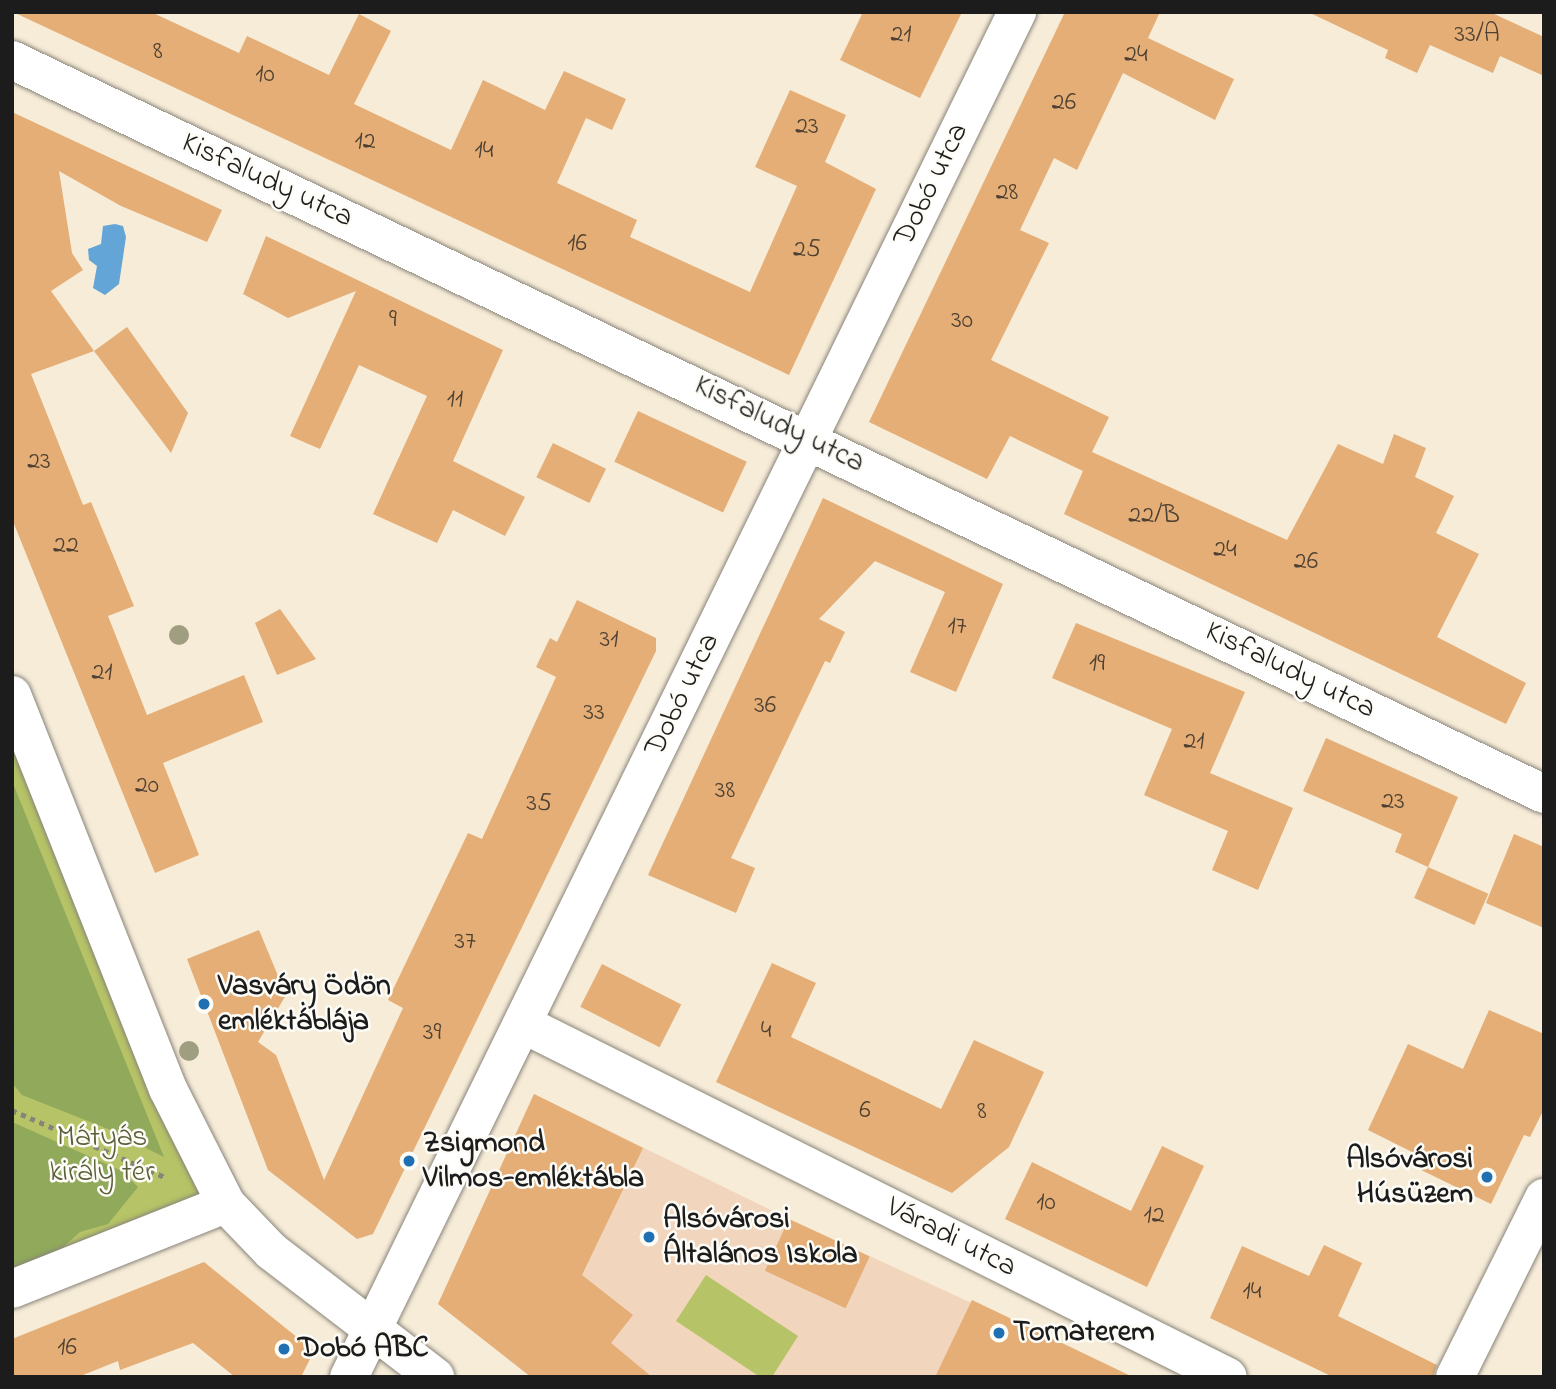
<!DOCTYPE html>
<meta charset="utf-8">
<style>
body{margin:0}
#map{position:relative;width:1556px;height:1389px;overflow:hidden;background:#f6ecd8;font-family:"Indie Flower",sans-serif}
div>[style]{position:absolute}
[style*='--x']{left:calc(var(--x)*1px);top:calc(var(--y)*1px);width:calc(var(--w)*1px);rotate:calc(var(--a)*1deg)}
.built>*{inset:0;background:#f2d5bd}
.green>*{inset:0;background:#b6c366}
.forest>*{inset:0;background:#90a95b}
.water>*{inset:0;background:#64a5d8}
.building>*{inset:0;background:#e4ae76;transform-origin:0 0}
.path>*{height:4.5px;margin-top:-2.25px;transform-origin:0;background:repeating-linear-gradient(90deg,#89847a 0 5px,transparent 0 10px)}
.roads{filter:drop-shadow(0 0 2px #89847a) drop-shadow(0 0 2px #89847a)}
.minor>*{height:38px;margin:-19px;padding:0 19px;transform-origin:19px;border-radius:19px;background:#fff}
.trees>*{width:20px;height:20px;margin:-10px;border-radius:50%;background:#a09e81}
.dots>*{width:19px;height:19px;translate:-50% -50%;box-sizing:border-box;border:4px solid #fdfcf7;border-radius:50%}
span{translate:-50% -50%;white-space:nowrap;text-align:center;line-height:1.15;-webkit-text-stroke:5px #fdfcf7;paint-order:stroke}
.number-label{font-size:26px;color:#4e4032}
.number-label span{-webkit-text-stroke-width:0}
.street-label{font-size:30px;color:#1c1c1c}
.poi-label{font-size:30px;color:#1c1c1c;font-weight:700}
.left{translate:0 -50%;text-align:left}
.right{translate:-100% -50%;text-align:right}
.park-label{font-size:30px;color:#5a5f3a}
.frame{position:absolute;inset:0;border:14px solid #1c1c1c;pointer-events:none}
</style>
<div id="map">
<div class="built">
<i style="clip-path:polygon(534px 1094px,789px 1219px,1109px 1366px,1104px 1377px,531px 1377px,438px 1304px)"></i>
</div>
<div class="green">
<i style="clip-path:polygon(12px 695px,226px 1204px,12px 1289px)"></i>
<i style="clip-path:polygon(706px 1275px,798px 1336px,772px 1377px,760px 1377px,676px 1321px)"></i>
</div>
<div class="forest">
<i style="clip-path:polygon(12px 781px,164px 1157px,108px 1129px,22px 1095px,12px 1083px)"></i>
<i style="clip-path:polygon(12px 1122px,122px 1171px,138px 1187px,108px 1224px,80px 1232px,62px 1248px,12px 1271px)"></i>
</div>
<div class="water">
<i style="clip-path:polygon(115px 224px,123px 226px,126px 237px,119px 284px,105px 295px,93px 288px,97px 266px,89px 260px,88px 249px,101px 244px,103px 226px)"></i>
</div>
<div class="building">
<i style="clip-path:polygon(13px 12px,151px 12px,239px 53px,247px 36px,329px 75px,359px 14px,391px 31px,354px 104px,451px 150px,483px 80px,545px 110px,564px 71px,626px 99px,612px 130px,586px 118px,557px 183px,637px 220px,630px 237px,750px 292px,797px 186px,755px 167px,790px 90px,846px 115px,825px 162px,876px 189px,789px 375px)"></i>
<i style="clip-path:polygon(863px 12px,962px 12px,920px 98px,840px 60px)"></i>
<i style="clip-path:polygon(1065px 12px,1160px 12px,1148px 38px,1234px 79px,1215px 120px,1123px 73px,1077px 170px,1054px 158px,1020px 230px,1049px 243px,991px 360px,1109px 417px,1092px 452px,1287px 540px,1338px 444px,1383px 464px,1394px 434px,1426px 448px,1415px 477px,1454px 496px,1436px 533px,1479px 554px,1437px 637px,1526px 683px,1506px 724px,1064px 514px,1083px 471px,1010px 436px,987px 479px,869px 422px)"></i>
<i style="clip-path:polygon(1308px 12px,1490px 12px,1544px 37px,1544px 76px,1500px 56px,1493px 73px,1430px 45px,1417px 73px,1385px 58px,1388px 50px)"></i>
<i style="clip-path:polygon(12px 112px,222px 210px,207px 242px,121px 206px,59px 171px,72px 253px,83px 270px,51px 291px,94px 351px,31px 374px,83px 505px,91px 502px,134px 606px,108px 616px,147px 715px,244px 675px,263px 722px,163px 763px,199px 855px,155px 873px,12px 519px)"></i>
<i style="clip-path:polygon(266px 236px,503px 350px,453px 461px,525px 497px,505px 536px,453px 510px,437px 543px,373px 514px,427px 396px,359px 365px,320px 449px,290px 436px,356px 291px,288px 318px,243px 294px)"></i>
<i style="clip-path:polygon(127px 327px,188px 413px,171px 453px,94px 351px)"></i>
<i style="left:638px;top:411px;width:120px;height:56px;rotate:25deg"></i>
<i style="left:553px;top:443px;width:59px;height:38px;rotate:26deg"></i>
<i style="clip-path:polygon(823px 498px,1003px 584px,956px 692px,910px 672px,945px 592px,875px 561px,819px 619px,845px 632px,830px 663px,825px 661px,731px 858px,755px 868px,736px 913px,648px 875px)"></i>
<i style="clip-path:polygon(577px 600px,656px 638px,656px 651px,373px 1234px,357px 1239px,268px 1170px,187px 959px,259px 930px,286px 995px,258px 1042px,276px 1055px,324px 1180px,403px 1008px,388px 1000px,468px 833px,482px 839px,556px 677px,536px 667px,550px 638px,557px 642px)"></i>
<i style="clip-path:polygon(280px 609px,316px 659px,277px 675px,255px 623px)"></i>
<i style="clip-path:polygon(1076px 623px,1245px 692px,1210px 773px,1293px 808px,1258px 890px,1212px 870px,1228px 831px,1144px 795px,1172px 729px,1052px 678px)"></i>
<i style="clip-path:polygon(1326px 738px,1458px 797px,1428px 867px,1395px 852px,1402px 834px,1303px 791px)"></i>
<i style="clip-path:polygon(1514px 834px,1544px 847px,1544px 928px,1486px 903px)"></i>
<i style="left:1428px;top:867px;width:66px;height:34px;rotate:24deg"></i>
<i style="clip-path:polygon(772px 963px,816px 983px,791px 1037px,941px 1109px,974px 1040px,1044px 1072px,1009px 1147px,952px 1193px,716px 1082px)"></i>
<i style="left:602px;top:964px;width:89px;height:48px;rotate:27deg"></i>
<i style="clip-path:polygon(1489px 1010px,1544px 1034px,1544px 1109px,1530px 1137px,1524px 1135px,1491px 1204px,1415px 1167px,1420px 1156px,1368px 1130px,1408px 1044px,1463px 1069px)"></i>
<i style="clip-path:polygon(534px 1094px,643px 1148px,582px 1275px,633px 1315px,611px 1343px,652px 1377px,531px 1377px,438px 1304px)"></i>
<i style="clip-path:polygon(1162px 1146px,1204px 1166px,1147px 1287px,1005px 1219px,1032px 1162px,1131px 1211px)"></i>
<i style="left:789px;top:1219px;width:89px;height:57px;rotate:25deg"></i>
<i style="clip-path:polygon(1324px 1245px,1362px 1263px,1338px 1316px,1437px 1365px,1433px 1377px,1333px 1377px,1210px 1318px,1242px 1246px,1309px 1276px)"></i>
<i style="clip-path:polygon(204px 1262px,314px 1351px,301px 1377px,235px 1377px,193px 1343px,120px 1370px,118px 1361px,78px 1377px,12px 1377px,12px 1339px)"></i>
<i style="clip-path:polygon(972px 1300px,1133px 1377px,935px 1377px)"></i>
</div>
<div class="path">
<i style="--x:12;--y:1004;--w:80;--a:90"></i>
<i style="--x:12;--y:1110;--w:169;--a:23.7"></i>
</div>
<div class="roads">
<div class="minor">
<i style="--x:12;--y:60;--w:1699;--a:25.6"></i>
<i style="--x:12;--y:695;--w:424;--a:68.4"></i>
<i style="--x:168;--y:1089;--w:129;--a:63.2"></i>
<i style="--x:226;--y:1204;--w:65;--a:46.2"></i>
<i style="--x:271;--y:1251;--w:207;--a:37.5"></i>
<i style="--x:523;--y:1024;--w:788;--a:26.6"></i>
<i style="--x:12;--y:1289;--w:230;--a:-21.7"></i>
<i style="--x:349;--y:1377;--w:1520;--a:-63.92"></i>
<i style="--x:1455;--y:1377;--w:200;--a:-63.6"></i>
</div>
</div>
<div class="trees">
<i style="left:179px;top:635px"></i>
<i style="left:189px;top:1051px"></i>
</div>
<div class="dots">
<i style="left:204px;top:1004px;background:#1f6fb2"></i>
<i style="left:409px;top:1161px;background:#1f6fb2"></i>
<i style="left:1487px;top:1177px;background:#1f6fb2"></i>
<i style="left:649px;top:1237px;background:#1f6fb2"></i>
<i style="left:999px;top:1333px;background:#1f6fb2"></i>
<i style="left:284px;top:1349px;background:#1f6fb2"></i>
</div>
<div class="number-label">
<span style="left:901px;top:36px">21</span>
<span style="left:1477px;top:36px">33/A</span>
<span style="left:158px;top:53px">8</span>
<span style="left:1136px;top:56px">24</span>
<span style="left:265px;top:76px">10</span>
<span style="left:1064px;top:104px">26</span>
<span style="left:807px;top:128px">23</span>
<span style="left:365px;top:143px">12</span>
<span style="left:484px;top:152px">14</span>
<span style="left:1007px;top:194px">28</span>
<span style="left:577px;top:245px">16</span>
<span style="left:807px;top:251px">25</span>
<span style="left:393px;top:321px">9</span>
<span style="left:962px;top:322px">30</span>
<span style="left:455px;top:401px">11</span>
<span style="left:39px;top:463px">23</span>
<span style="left:1154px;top:517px">22/B</span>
<span style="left:66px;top:547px">22</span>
<span style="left:1225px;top:551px">24</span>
<span style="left:1306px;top:563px">26</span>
<span style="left:957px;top:628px">17</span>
<span style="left:609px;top:641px">31</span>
<span style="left:1097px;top:665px">19</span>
<span style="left:102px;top:674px">21</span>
<span style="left:765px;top:707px">36</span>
<span style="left:594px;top:714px">33</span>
<span style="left:1194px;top:743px">21</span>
<span style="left:147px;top:787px">20</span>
<span style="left:725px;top:792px">38</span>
<span style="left:1393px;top:803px">23</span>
<span style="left:539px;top:805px">35</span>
<span style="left:465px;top:943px">37</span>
<span style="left:766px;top:1032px">4</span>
<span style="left:432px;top:1034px">39</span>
<span style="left:865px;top:1112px">6</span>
<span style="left:982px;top:1113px">8</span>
<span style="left:1046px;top:1204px">10</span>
<span style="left:1154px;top:1217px">12</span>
<span style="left:1252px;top:1293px">14</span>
<span style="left:67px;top:1349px">16</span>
</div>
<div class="street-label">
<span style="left:267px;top:181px;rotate:25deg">Kisfaludy utca</span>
<span style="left:932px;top:185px;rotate:-64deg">Dobó utca</span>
<span style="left:779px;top:425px;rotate:26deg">Kisfaludy utca</span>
<span style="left:1290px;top:671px;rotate:26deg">Kisfaludy utca</span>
<span style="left:683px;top:695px;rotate:-64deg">Dobó utca</span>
<span style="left:951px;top:1238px;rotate:27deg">Váradi utca</span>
</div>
<div class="poi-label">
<span class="left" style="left:218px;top:1004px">Vasváry Ödön<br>emléktáblája</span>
<span class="left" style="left:423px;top:1161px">Zsigmond<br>Vilmos-emléktábla</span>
<span class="right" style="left:1473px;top:1177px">Alsóvárosi<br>Húsüzem</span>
<span class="left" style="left:663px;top:1237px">Alsóvárosi<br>Általános Iskola</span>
<span class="left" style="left:1013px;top:1333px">Tornaterem</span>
<span class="left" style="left:298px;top:1349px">Dobó ABC</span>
</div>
<div class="park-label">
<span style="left:102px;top:1155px">Mátyás<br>király tér</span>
</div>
<div class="frame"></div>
</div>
